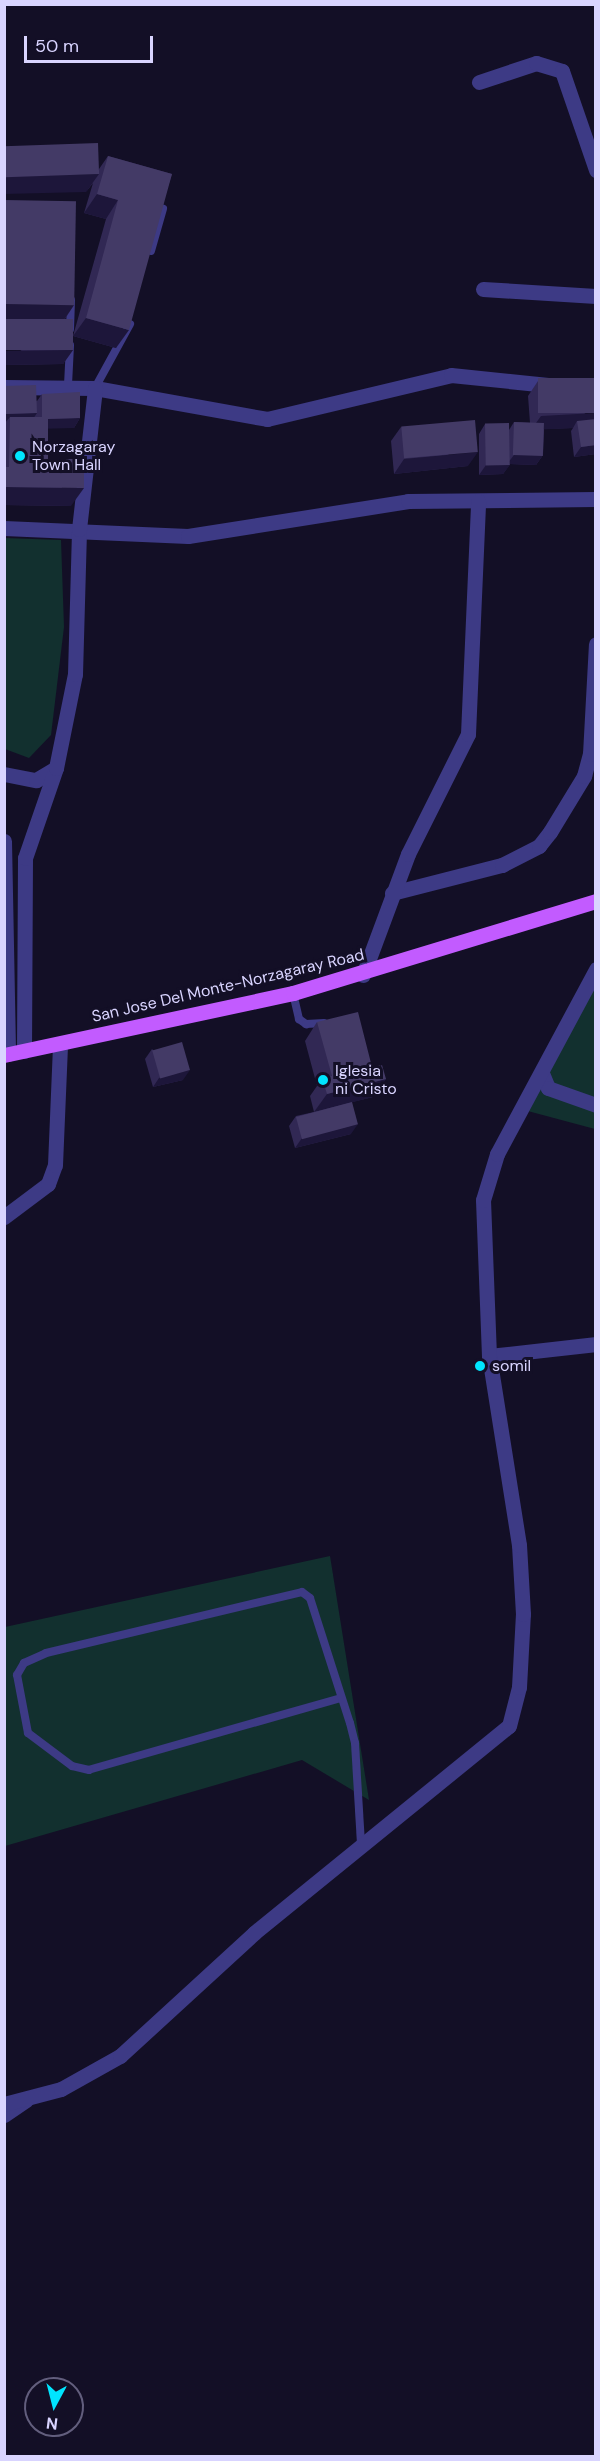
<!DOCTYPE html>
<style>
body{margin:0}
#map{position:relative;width:600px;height:2461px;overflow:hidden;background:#130f26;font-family:"DM Sans",sans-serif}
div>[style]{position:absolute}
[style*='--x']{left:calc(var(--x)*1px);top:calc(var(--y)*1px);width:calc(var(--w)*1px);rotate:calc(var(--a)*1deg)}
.green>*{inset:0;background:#12302f}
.service>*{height:8px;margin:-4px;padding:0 4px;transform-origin:4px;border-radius:4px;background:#3d3a85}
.minor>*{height:15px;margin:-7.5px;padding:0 7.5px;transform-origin:7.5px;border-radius:7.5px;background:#3d3a85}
.tertiary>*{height:15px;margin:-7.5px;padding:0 7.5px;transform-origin:7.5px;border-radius:7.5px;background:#3d3a85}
.primary>*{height:15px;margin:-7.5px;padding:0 7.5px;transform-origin:7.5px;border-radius:7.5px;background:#c25bff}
.wall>*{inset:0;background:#312854}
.shaded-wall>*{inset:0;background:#1d163a}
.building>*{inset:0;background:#433a66;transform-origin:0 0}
.dots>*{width:16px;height:16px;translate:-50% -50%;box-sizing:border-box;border:3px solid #130f26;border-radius:50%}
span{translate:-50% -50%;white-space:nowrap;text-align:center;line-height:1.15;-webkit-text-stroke:6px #130f26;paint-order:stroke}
.poi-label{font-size:16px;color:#d9d4ff}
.left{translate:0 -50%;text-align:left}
.street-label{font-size:16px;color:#d9d4ff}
.frame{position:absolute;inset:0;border:6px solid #d9d4ff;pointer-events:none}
.north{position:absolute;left:24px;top:2377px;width:60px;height:60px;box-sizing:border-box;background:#130f26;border:2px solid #625e7d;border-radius:50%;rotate:187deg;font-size:16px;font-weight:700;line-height:24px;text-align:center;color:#d9d4ff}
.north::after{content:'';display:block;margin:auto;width:21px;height:27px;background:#00e5ff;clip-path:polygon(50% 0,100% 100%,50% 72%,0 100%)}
.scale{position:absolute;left:24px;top:36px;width:129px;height:27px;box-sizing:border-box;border:3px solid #d9d4ff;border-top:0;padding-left:8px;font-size:18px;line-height:21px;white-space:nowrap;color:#d9d4ff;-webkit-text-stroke:4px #130f26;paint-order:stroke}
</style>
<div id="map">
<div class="green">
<i style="clip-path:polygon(5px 538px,61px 540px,64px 627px,51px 735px,29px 758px,5px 749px)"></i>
<i style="clip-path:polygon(595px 969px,595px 1129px,524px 1110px)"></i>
<i style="clip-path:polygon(330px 1556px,369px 1800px,302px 1760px,5px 1846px,5px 1627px)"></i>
</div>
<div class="service">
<i style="--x:151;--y:251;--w:44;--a:-74.1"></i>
<i style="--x:70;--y:329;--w:29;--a:-88"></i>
<i style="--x:68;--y:385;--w:40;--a:-87.1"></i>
<i style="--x:95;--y:388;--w:73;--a:-61.3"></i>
<i style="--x:293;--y:993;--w:27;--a:77"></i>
<i style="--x:299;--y:1019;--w:9;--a:36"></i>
<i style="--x:306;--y:1024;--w:18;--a:-3"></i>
<i style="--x:341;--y:1698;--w:262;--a:164.1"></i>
<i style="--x:89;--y:1770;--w:17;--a:-167"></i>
<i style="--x:72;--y:1766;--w:55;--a:-143.1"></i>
<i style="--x:28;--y:1733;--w:59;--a:-100.7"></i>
<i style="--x:17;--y:1675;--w:14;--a:-60"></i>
<i style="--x:24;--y:1663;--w:24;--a:-24"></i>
<i style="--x:46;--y:1653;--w:263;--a:-13.4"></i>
<i style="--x:302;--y:1592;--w:10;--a:37"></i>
<i style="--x:310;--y:1598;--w:131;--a:72.3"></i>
<i style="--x:350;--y:1723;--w:21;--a:76"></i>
<i style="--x:355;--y:1743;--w:101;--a:86.6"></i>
</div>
<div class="minor">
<i style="--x:479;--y:82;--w:60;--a:-18.4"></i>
<i style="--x:536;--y:63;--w:27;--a:17"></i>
<i style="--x:562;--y:71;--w:105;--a:71"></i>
<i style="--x:483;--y:289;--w:113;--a:3.5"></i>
<i style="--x:4;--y:387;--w:91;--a:0.6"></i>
<i style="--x:95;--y:388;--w:175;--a:10.2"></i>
<i style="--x:267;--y:419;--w:189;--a:-13.4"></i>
<i style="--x:451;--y:375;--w:146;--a:5.9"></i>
<i style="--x:4;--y:528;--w:184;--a:2.5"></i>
<i style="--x:188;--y:536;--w:223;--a:-9"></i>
<i style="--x:408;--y:501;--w:188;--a:-0.6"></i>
<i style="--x:4;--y:774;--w:33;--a:11"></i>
<i style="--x:36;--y:780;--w:23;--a:-31"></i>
<i style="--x:4;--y:841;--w:213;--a:88.9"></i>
<i style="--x:392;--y:893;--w:114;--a:-14.3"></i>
<i style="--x:502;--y:865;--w:42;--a:-27.2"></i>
<i style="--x:539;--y:846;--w:18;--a:-52"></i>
<i style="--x:550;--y:832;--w:66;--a:-58.7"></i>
<i style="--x:584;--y:776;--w:23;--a:-75"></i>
<i style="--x:590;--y:754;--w:110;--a:-86.9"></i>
<i style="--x:363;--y:975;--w:129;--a:-69.6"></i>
<i style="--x:408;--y:854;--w:134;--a:-63.4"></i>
<i style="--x:468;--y:734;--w:233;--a:-87.5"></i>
<i style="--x:24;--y:1051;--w:193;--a:-89.7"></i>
<i style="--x:25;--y:858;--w:95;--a:-71"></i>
<i style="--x:56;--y:768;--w:96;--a:-78.6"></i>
<i style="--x:75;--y:674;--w:145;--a:-88.4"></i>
<i style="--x:79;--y:529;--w:142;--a:-83.5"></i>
<i style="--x:542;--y:1073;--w:16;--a:68"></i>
<i style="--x:548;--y:1088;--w:51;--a:19.5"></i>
<i style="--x:4;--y:1217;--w:55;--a:-36.9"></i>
<i style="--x:48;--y:1184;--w:20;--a:-70"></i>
<i style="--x:55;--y:1165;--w:121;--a:-87.6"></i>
<i style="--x:489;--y:1356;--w:108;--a:-6.4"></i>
<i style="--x:4;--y:2115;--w:27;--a:-34"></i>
</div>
<div class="tertiary">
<i style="--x:4;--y:2104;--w:59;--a:-14.7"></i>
<i style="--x:61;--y:2089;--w:68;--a:-29.2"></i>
<i style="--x:120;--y:2056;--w:182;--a:-42.5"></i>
<i style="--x:254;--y:1933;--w:328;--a:-39.1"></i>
<i style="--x:509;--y:1726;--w:40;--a:-75.6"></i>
<i style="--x:519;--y:1687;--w:73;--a:-86.9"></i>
<i style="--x:523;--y:1614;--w:69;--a:-93.3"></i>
<i style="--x:519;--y:1545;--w:191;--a:-99"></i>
<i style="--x:489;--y:1356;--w:156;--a:-92.2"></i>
<i style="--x:483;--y:1200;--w:48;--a:-73.1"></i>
<i style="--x:497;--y:1154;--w:210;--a:-61.8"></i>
</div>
<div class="primary">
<i style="--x:4;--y:1055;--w:296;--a:-12.1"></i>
<i style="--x:293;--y:993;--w:317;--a:-16.9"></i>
</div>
<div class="wall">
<i style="clip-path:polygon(108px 156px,172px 174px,116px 348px,73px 336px,73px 350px,63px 364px,4px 365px,74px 305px,65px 319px,73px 336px,106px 219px,84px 213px,93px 183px,86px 192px,99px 169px)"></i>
<i style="clip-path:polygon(538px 381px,593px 419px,596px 454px,574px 457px,571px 431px,573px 428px,544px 429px,543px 455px,536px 465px,510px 464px,503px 474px,479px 475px,479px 434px,485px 424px,509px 430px,514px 422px,530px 423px,528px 396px)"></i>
<i style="clip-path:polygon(4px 386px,37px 401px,42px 394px,80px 418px,74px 428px,48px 428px,48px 459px,71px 506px,4px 505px)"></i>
<i style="clip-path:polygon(401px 427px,468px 466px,394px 474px,391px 441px)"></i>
<i style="clip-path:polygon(317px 1022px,386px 1079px,373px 1097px,352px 1102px,351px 1134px,295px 1148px,289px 1126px,296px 1116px,314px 1112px,310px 1096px,317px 1086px,305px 1041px)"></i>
<i style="clip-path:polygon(152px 1049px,183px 1080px,153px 1087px,145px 1059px)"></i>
</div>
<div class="shaded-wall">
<i style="clip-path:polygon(99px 174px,86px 192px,4px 194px,4px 176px)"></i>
<i style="clip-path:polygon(97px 194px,118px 200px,106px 219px,84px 213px)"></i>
<i style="clip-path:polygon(4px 304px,74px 305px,61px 324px,4px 323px)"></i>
<i style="clip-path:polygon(86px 318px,129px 330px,116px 348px,73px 336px)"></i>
<i style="clip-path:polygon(73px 350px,63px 364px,4px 365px,4px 351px)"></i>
<i style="clip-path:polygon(37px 413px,27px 428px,10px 417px,4px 424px,4px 414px)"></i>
<i style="clip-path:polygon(596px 413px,596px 416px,588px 427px,577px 421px,573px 428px,531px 430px,541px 416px)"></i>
<i style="clip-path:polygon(80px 418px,74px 428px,36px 429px,43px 419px)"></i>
<i style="clip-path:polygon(596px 445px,596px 454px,574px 457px,581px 447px)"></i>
<i style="clip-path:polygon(478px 452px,468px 466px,394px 474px,404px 459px)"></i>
<i style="clip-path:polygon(514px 455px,543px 455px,536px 465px,507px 464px)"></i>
<i style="clip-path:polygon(486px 465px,510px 465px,503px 474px,479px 475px)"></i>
<i style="clip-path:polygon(4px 487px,84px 488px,71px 506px,4px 505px)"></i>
<i style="clip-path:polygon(190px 1070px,183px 1080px,153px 1087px,159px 1078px)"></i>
<i style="clip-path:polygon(386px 1079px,373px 1097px,314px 1112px,327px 1094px)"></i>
<i style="clip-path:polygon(358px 1124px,351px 1134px,295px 1148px,302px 1138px)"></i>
</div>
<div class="building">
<i style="left:98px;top:143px;width:31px;height:94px;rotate:88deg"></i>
<i style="clip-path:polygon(108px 156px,172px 174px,129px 330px,86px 318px,118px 200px,97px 194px)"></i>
<i style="left:4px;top:200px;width:72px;height:104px;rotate:1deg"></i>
<i style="left:73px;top:319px;width:31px;height:69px;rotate:90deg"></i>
<i style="left:596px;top:378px;width:35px;height:58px;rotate:90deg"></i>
<i style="left:36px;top:385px;width:28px;height:32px;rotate:88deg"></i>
<i style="clip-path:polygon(80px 392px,80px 418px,48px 419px,48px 417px,42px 417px,42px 394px)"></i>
<i style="clip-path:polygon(10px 417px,48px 417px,48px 459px,84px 459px,84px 488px,4px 487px,4px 467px,9px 467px)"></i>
<i style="clip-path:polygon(596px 419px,596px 445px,581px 447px,577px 421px)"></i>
<i style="left:475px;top:420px;width:32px;height:74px;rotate:85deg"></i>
<i style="left:514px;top:422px;width:30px;height:33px;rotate:2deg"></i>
<i style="left:509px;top:423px;width:42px;height:24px;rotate:89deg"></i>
<i style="clip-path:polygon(358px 1012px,372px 1067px,382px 1065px,386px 1079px,327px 1094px,322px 1078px,332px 1076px,317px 1022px)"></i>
<i style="left:182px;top:1042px;width:29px;height:31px;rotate:74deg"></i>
<i style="left:352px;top:1102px;width:23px;height:58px;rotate:75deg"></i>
</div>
<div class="dots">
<i style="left:20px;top:456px;background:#00e5ff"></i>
<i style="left:323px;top:1080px;background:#00e5ff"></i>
<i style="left:480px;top:1366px;background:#00e5ff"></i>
</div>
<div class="poi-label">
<span class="left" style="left:32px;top:456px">Norzagaray<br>Town Hall</span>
<span class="left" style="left:335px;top:1080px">Iglesia<br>ni Cristo</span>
<span class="left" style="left:492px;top:1366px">somil</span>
</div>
<div class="street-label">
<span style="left:228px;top:986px;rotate:-13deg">San Jose Del Monte-Norzagaray Road</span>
</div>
<div class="frame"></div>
<div class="north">N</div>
<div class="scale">50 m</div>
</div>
